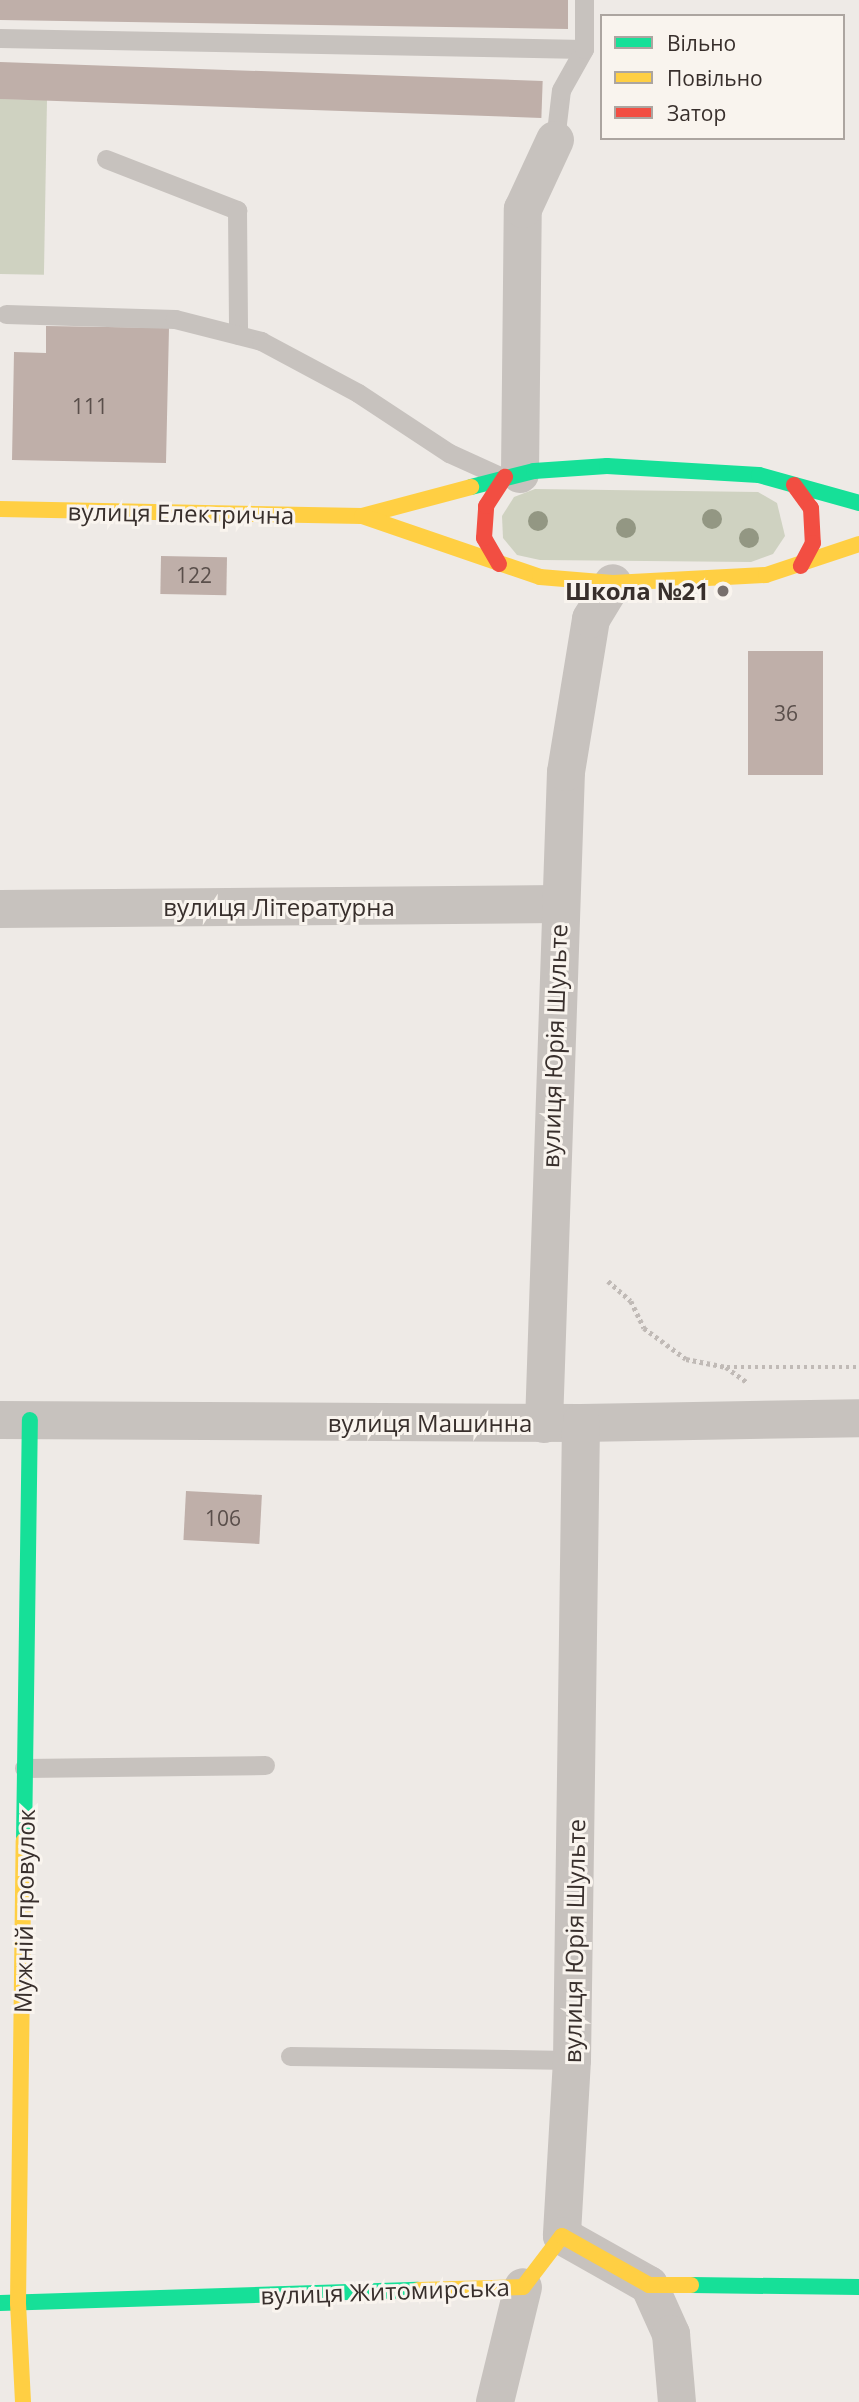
<!DOCTYPE html>
<meta charset="utf-8">
<style>
body{margin:0}
#map{position:relative;width:859px;height:2402px;overflow:hidden;background:#eeeae6;font-family:"Open Sans",sans-serif}
div>[style]{position:absolute}
[style*='--x']{left:calc(var(--x)*1px);top:calc(var(--y)*1px);width:calc(var(--w)*1px);rotate:calc(var(--a)*1deg)}
.green>*{inset:0;background:#cfd2c1;transform-origin:0 0}
.building>*{inset:0;background:#bfafa9;transform-origin:0 0}
.path>*{height:4.5px;margin-top:-2.25px;transform-origin:0;background:repeating-linear-gradient(90deg,#c0bab6 0 3.5px,transparent 0 7px)}
.lane>*{height:19px;margin:-9.5px;padding:0 9.5px;transform-origin:9.5px;border-radius:9.5px;background:#c7c2be}
.street>*{height:38px;margin:-19px;padding:0 19px;transform-origin:19px;border-radius:19px;background:#c7c2be}
.fast>*{height:16px;margin:-8px;padding:0 8px;transform-origin:8px;border-radius:8px;background:#16e098}
.slow>*{height:16px;margin:-8px;padding:0 8px;transform-origin:8px;border-radius:8px;background:#ffcf43}
.jam>*{height:16px;margin:-8px;padding:0 8px;transform-origin:8px;border-radius:8px;background:#f24e42}
.trees>*{width:20px;height:20px;margin:-10px;border-radius:50%;background:#939783}
.dots>*{width:19px;height:19px;translate:-50% -50%;box-sizing:border-box;border:4px solid #f9f4ee;border-radius:50%}
span{translate:-50% -50%;white-space:nowrap;text-align:center;line-height:1.15;-webkit-text-stroke:6px #f9f4ee;paint-order:stroke}
.number-label{font-size:21px;color:#5a4f4b}
.number-label span{-webkit-text-stroke-width:0}
.street-label{font-size:24px;color:#382f2c}
.poi-label{font-size:24px;color:#382f2c;font-weight:700}
.right{translate:-100% -50%;text-align:right}
.legend{position:absolute;left:600px;top:14px;width:245px;height:126px;box-sizing:border-box;background:#f9f4ee;border:2px solid #aca5a0;margin:0;padding:9px 12px;list-style:none;font-size:21px;color:#382f2c}
.legend li{display:flex;align-items:center;gap:14px;height:35px}
.legend b{width:35px;border:2px solid #aca5a0}
</style>
<div id="map">
<div class="green">
<i style="left:0;top:99px;width:47px;height:175px;rotate:1deg"></i>
<i style="clip-path:polygon(535px 489px,758px 492px,777px 503px,785px 536px,773px 554px,751px 562px,540px 560px,517px 555px,503px 538px,502px 516px,514px 497px)"></i>
</div>
<div class="building">
<i style="clip-path:polygon(0 0,568px 0,568px 29px,0 20px)"></i>
<i style="left:0;top:62px;width:543px;height:37px;rotate:2deg"></i>
<i style="clip-path:polygon(46px 326px,169px 328px,166px 463px,12px 460px,14px 352px,46px 353px)"></i>
<i style="left:161px;top:556px;width:66px;height:38px;rotate:1deg"></i>
<i style="left:748px;top:651px;width:75px;height:124px"></i>
<i style="left:186px;top:1491px;width:76px;height:49px;rotate:3deg"></i>
</div>
<div class="path">
<i style="--x:608;--y:1281;--w:30;--a:41"></i>
<i style="--x:631;--y:1301;--w:30;--a:64"></i>
<i style="--x:644;--y:1328;--w:52;--a:36.4"></i>
<i style="--x:686;--y:1359;--w:41;--a:11.3"></i>
<i style="--x:726;--y:1367;--w:26;--a:36"></i>
<i style="--x:727;--y:1367;--w:132;--a:0"></i>
</div>
<div class="lane">
<i style="--x:0;--y:38;--w:584;--a:1.08"></i>
<i style="--x:555;--y:140;--w:50;--a:-83.2"></i>
<i style="--x:561;--y:90;--w:47;--a:-60.7"></i>
<i style="--x:584;--y:49;--w:49;--a:-90"></i>
<i style="--x:106;--y:159;--w:141;--a:21.3"></i>
<i style="--x:237;--y:210;--w:125;--a:89.5"></i>
<i style="--x:6;--y:314;--w:169;--a:1.7"></i>
<i style="--x:175;--y:319;--w:89;--a:14.3"></i>
<i style="--x:261;--y:341;--w:110;--a:28.2"></i>
<i style="--x:358;--y:393;--w:109;--a:33.4"></i>
<i style="--x:449;--y:453;--w:56;--a:24.3"></i>
<i style="--x:24;--y:1768;--w:241;--a:-0.7"></i>
<i style="--x:290;--y:2056;--w:282;--a:0.8"></i>
</div>
<div class="street">
<i style="--x:520;--y:474;--w:265;--a:-89.4"></i>
<i style="--x:523;--y:209;--w:76;--a:-65.1"></i>
<i style="--x:0;--y:909;--w:558;--a:-0.51"></i>
<i style="--x:0;--y:1420;--w:581;--a:0.3"></i>
<i style="--x:581;--y:1423;--w:278;--a:-1"></i>
<i style="--x:581;--y:1423;--w:637;--a:90.81"></i>
<i style="--x:572;--y:2060;--w:176;--a:93.3"></i>
<i style="--x:562;--y:2236;--w:100;--a:29.4"></i>
<i style="--x:649;--y:2285;--w:54;--a:65.8"></i>
<i style="--x:671;--y:2334;--w:68;--a:85"></i>
<i style="--x:544;--y:1424;--w:652;--a:-88.07"></i>
<i style="--x:566;--y:772;--w:155;--a:-80.7"></i>
<i style="--x:591;--y:619;--w:42;--a:-58.6"></i>
<i style="--x:495;--y:2402;--w:118;--a:-76.3"></i>
</div>
<div class="fast">
<i style="--x:471;--y:487;--w:65;--a:-14.3"></i>
<i style="--x:534;--y:471;--w:73;--a:-3.9"></i>
<i style="--x:607;--y:466;--w:152;--a:3.4"></i>
<i style="--x:759;--y:475;--w:104;--a:15.6"></i>
<i style="--x:24;--y:1841;--w:421;--a:-89.2"></i>
<i style="--x:691;--y:2285;--w:168;--a:0.7"></i>
<i style="--x:0;--y:2303;--w:418;--a:-1.8"></i>
</div>
<div class="slow">
<i style="--x:0;--y:509;--w:362;--a:1.1"></i>
<i style="--x:362;--y:516;--w:113;--a:-14.9"></i>
<i style="--x:362;--y:516;--w:188;--a:18.9"></i>
<i style="--x:540;--y:577;--w:73;--a:4.7"></i>
<i style="--x:613;--y:583;--w:153;--a:-3"></i>
<i style="--x:766;--y:575;--w:98;--a:-18.4"></i>
<i style="--x:418;--y:2290;--w:105;--a:-1.6"></i>
<i style="--x:523;--y:2287;--w:64;--a:-52.6"></i>
<i style="--x:562;--y:2236;--w:100;--a:29.4"></i>
<i style="--x:649;--y:2285;--w:42;--a:0"></i>
<i style="--x:23;--y:2402;--w:99;--a:-92.9"></i>
<i style="--x:18;--y:2303;--w:462;--a:-89.3"></i>
</div>
<div class="jam">
<i style="--x:794;--y:485;--w:29;--a:54"></i>
<i style="--x:811;--y:508;--w:35;--a:87"></i>
<i style="--x:813;--y:543;--w:26;--a:118"></i>
<i style="--x:499;--y:564;--w:30;--a:-120"></i>
<i style="--x:484;--y:538;--w:32;--a:-86"></i>
<i style="--x:486;--y:506;--w:35;--a:-57"></i>
</div>
<div class="trees">
<i style="left:712px;top:519px"></i>
<i style="left:538px;top:521px"></i>
<i style="left:626px;top:528px"></i>
<i style="left:749px;top:538px"></i>
</div>
<div class="dots">
<i style="left:723px;top:591px;background:#78706d"></i>
</div>
<div class="number-label">
<span style="left:90px;top:406px">111</span>
<span style="left:194px;top:575px">122</span>
<span style="left:786px;top:713px">36</span>
<span style="left:223px;top:1518px">106</span>
</div>
<div class="street-label">
<span style="left:181px;top:513px;rotate:1deg">вулиця Електрична</span>
<span style="left:279px;top:907px">вулиця Літературна</span>
<span style="left:554px;top:1046px;rotate:-88deg">вулиця Юрія Шульте</span>
<span style="left:430px;top:1423px">вулиця Машинна</span>
<span style="left:24px;top:1911px;rotate:-89deg">Мужній провулок</span>
<span style="left:574px;top:1941px;rotate:-89deg">вулиця Юрія Шульте</span>
<span style="left:385px;top:2291px;rotate:-2deg">вулиця Житомирська</span>
</div>
<div class="poi-label">
<span class="right" style="left:709px;top:591px">Школа №21</span>
</div>
<ul class="legend">
<li><b style="height:9px;background:#16e098"></b>Вільно</li>
<li><b style="height:9px;background:#ffcf43"></b>Повільно</li>
<li><b style="height:9px;background:#f24e42"></b>Затор</li>
</ul>
</div>
